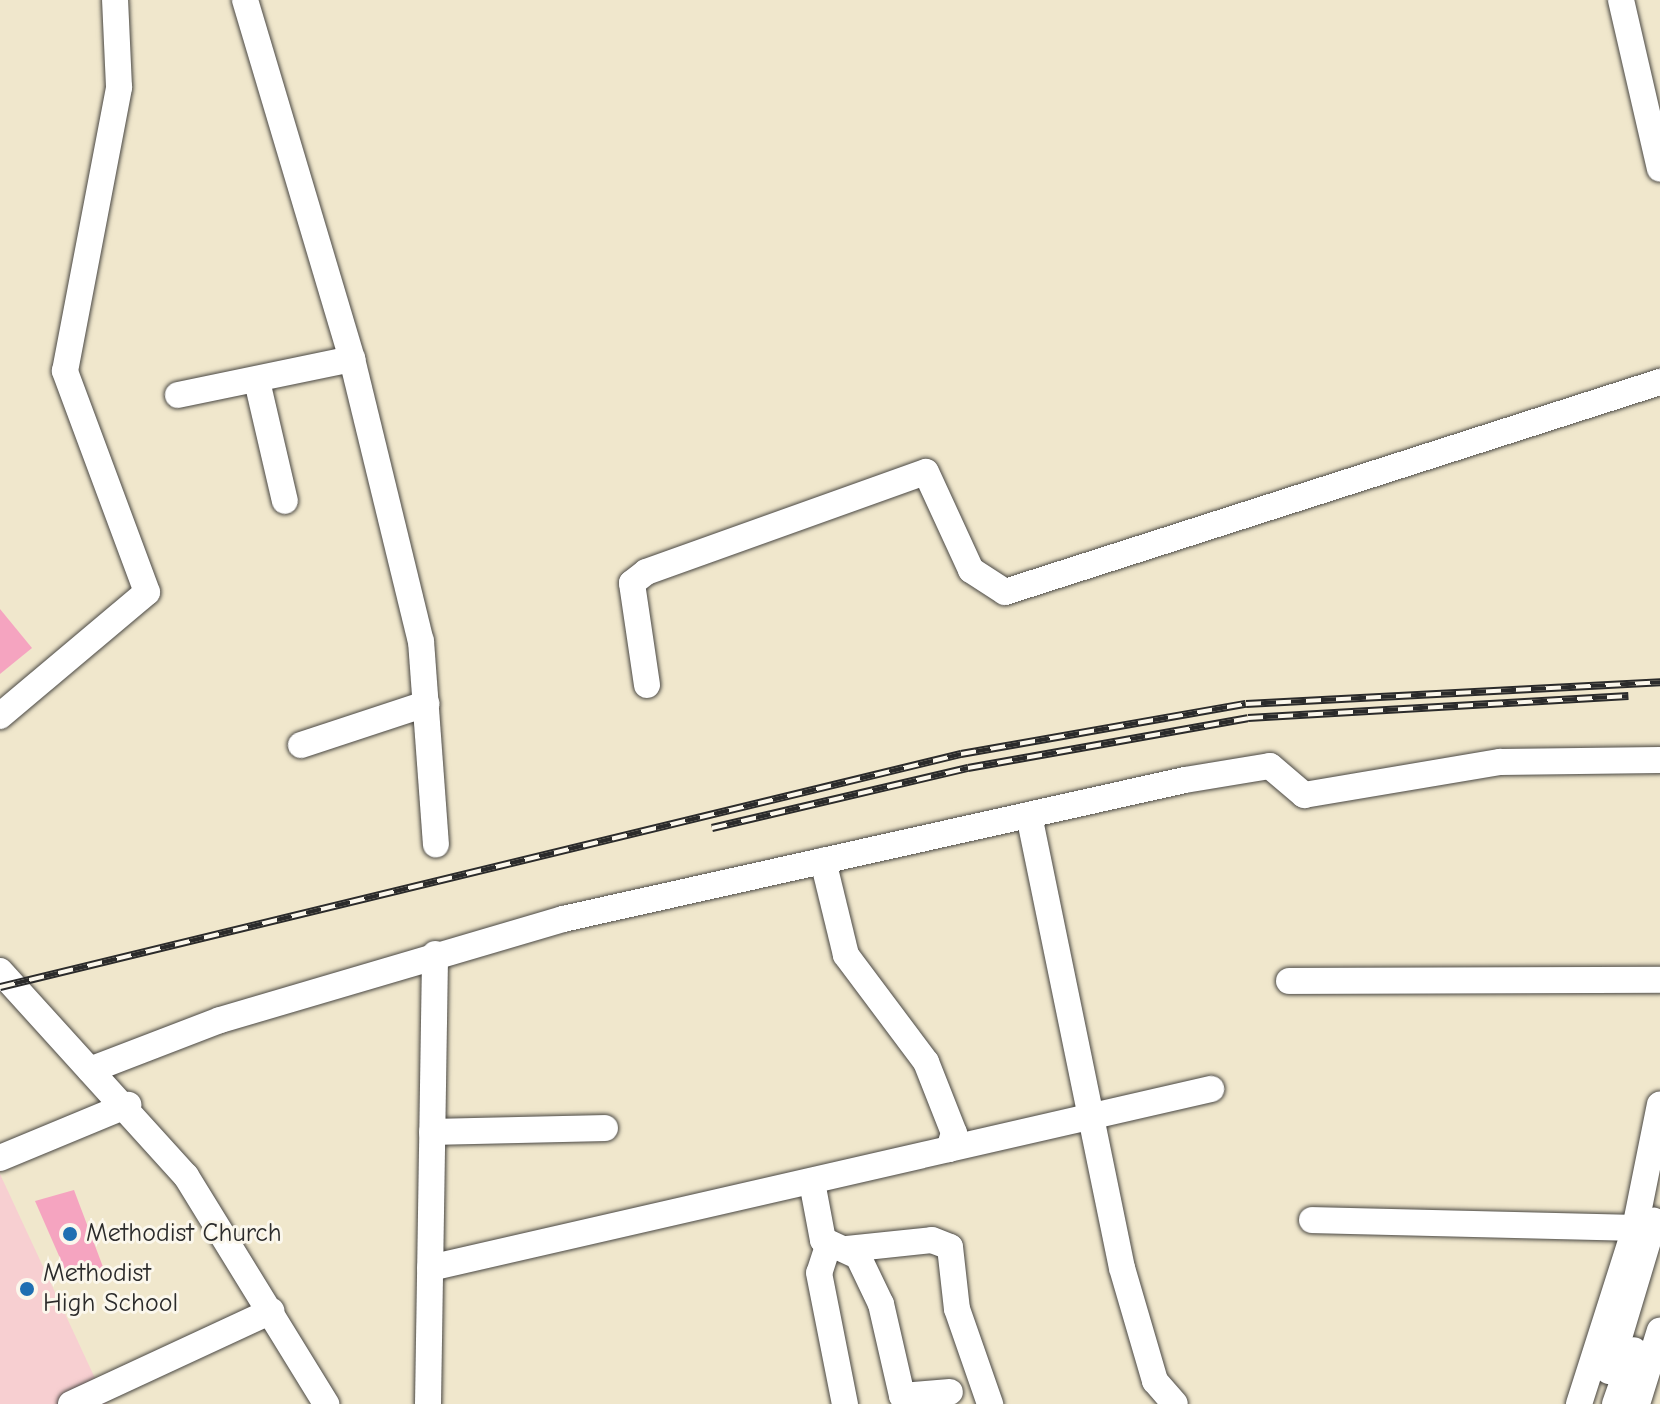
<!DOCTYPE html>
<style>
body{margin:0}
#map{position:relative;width:1660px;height:1404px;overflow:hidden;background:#f0e7cc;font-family:"Comic Neue",sans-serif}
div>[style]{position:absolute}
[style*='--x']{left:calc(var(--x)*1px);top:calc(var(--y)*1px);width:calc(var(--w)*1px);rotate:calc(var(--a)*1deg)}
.built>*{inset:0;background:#f7cfd1}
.building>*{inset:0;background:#f5a4c0}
.roads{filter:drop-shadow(0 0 2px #494743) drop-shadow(0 0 2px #494743)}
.minor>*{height:26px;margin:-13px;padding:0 13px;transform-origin:13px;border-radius:13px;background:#fff}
.rail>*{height:8px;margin-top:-4px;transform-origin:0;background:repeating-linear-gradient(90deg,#fbf7ec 0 15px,#2b2b2b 0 30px);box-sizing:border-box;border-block:2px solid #2b2b2b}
.dots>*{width:22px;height:22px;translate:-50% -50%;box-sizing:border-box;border:4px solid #fbf7ec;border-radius:50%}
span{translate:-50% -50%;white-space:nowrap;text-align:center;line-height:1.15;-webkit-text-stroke:6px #fbf7ec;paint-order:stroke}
.poi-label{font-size:26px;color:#2b2b2b}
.left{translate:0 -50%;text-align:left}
</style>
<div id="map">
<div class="built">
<i style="clip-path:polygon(0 1174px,107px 1404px,0 1404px)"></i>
</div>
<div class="building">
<i style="clip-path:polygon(0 609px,32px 648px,0 674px)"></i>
<i style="clip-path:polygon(74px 1190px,103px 1267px,70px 1281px,35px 1201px)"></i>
</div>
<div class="roads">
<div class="minor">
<i style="--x:245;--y:0;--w:375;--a:73.4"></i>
<i style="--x:352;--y:359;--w:290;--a:76.3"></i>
<i style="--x:421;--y:641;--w:204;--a:85.8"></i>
<i style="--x:1621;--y:0;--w:173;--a:77"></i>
<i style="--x:257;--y:381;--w:123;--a:76.9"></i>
<i style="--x:178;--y:395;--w:178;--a:-11.7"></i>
<i style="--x:647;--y:685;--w:103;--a:-98.4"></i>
<i style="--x:632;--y:583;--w:18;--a:-38"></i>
<i style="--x:646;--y:572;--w:297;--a:-19.7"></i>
<i style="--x:926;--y:472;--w:108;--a:65.3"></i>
<i style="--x:971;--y:570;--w:40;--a:32.9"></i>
<i style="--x:1005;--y:592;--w:688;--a:-17.78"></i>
<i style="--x:0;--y:716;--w:192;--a:-40.1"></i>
<i style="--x:147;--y:592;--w:236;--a:-110.4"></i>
<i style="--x:65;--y:371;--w:289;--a:-79.2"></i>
<i style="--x:119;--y:87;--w:87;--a:-92.6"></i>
<i style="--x:301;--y:745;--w:132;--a:-18.2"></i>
<i style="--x:1029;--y:815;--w:462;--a:78.4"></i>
<i style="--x:1122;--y:1268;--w:118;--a:73.7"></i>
<i style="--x:1155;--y:1381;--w:30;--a:49"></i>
<i style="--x:0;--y:971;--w:277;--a:47.8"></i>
<i style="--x:186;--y:1176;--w:268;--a:58.4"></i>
<i style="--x:1289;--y:981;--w:371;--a:-0.2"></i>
<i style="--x:90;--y:1070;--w:139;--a:-21"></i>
<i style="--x:220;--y:1020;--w:358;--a:-16.4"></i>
<i style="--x:563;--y:919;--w:637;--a:-12.6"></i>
<i style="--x:1185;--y:780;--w:86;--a:-9.4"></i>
<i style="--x:1270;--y:766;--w:45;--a:40.5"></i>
<i style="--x:1304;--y:795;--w:199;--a:-9.6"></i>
<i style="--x:1500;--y:762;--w:160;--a:-0.7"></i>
<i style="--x:432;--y:1132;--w:173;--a:-1.3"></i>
<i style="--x:949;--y:1149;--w:269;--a:-12.9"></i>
<i style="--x:0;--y:1158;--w:139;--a:-22.5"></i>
<i style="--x:812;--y:1182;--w:59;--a:79.3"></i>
<i style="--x:823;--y:1240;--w:38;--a:25"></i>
<i style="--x:858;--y:1256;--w:53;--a:64.4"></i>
<i style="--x:881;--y:1304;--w:94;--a:77.1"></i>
<i style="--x:902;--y:1396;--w:48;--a:-4.8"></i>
<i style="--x:1312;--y:1220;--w:323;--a:1.4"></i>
<i style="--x:828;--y:1246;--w:28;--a:108"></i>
<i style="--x:819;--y:1273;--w:134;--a:78.8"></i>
<i style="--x:847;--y:1249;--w:85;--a:-6"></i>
<i style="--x:932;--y:1240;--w:19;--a:21"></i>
<i style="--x:950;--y:1247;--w:62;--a:83.6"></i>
<i style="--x:957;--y:1309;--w:101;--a:70.8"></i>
<i style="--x:430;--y:1268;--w:532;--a:-12.91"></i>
<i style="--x:949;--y:1149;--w:17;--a:-73"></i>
<i style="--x:954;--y:1133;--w:76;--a:-111.5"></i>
<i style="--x:926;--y:1062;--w:134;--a:-126.8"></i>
<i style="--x:846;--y:955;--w:97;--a:-103.7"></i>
<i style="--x:1609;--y:1371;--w:157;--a:-73.3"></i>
<i style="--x:71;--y:1404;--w:221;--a:-24.9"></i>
<i style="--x:428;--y:1404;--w:450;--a:-89.1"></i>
<i style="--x:1579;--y:1404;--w:185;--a:-72.3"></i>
<i style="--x:1635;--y:1228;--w:126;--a:-78.6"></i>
<i style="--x:1615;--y:1404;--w:57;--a:-70.6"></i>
<i style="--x:1637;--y:1404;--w:77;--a:-72.7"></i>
</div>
</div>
<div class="rail">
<i style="--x:712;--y:828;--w:263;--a:-13.2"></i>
<i style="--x:968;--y:768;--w:284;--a:-10.1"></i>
<i style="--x:1248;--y:718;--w:381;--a:-3.3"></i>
<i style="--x:0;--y:987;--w:989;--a:-13.63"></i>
<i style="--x:961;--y:754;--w:289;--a:-10"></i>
<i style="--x:1246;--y:704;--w:415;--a:-3"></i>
</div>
<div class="dots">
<i style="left:70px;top:1234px;background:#1f6fb2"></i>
<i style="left:27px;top:1289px;background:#1f6fb2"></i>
</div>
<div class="poi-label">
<span class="left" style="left:86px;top:1234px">Methodist Church</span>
<span class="left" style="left:43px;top:1289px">Methodist<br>High School</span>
</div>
</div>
